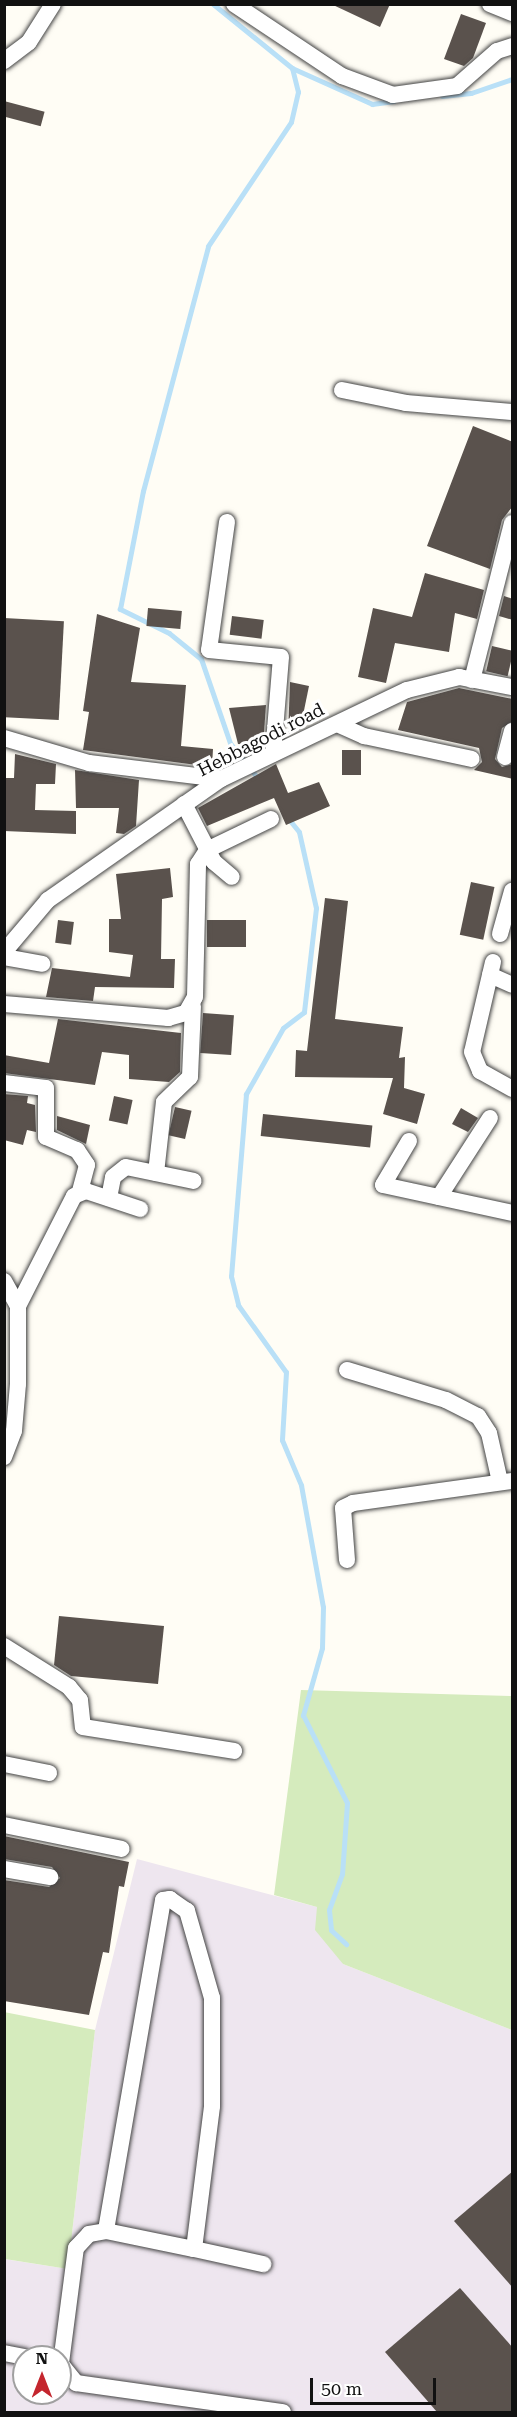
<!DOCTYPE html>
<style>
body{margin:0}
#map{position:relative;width:517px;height:2417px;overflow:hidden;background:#fffdf5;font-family:"Roboto Serif",serif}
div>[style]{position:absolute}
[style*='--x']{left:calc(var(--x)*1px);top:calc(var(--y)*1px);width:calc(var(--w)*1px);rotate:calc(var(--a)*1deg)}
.industrial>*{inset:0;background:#eee6ef}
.green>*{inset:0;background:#d5ebbd}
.stream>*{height:5px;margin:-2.5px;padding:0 2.5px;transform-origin:2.5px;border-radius:2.5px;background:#b9e0f7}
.building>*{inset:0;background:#5a524d;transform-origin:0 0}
.roads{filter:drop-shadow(0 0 2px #444) drop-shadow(0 0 2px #444)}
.minor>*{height:16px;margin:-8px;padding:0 8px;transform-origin:8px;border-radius:8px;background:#fff}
span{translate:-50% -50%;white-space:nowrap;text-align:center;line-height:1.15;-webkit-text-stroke:6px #fff;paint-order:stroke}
.street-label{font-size:18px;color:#111}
.frame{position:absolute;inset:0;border:6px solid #111;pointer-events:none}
.north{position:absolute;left:12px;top:2345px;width:60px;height:60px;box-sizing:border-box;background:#fff;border:2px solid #a0a0a0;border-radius:50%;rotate:0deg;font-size:16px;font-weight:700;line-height:24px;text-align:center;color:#111}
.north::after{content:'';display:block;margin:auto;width:21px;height:27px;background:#c4262e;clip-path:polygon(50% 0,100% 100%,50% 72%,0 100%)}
.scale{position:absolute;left:310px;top:2378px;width:126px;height:27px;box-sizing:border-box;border:3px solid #111;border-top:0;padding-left:8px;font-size:18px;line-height:21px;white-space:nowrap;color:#111;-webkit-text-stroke:4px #fff;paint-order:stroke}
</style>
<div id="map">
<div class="industrial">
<i style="clip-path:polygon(evenodd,137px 1859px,317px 1907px,343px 1964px,512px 2030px,512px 2412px,5px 2412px,4px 2259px,68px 2269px,95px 2030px,137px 1859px,24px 2357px,60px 2357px,60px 2393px,24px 2393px,24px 2357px)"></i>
</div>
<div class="green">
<i style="clip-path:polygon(301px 1690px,512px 1696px,512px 2030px,343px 1964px,315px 1930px,317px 1907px,274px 1895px)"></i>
<i style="clip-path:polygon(4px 2012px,95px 2030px,68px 2269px,5px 2259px)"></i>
</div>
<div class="stream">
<i style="--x:213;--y:4;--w:102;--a:39"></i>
<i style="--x:292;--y:68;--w:88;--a:24.2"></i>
<i style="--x:372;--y:104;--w:22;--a:-8"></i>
<i style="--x:442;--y:96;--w:29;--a:-6"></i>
<i style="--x:471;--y:93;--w:43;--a:-18.9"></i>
<i style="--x:260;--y:781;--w:48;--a:-128.3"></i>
<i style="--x:230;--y:743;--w:89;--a:-109"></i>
<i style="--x:201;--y:659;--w:41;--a:-140.9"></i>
<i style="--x:169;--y:633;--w:55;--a:-153.9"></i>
<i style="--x:120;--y:609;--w:120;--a:-79"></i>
<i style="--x:143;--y:491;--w:253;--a:-75.1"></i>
<i style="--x:208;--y:246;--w:149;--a:-56.2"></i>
<i style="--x:291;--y:122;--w:31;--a:-77"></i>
<i style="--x:298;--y:92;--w:25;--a:-104"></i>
<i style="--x:287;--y:817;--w:19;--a:51"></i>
<i style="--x:299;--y:832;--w:78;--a:77.4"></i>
<i style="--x:316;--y:908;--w:105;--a:96.6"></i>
<i style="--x:304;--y:1012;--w:26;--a:143"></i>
<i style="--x:283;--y:1028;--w:76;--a:119.3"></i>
<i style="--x:246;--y:1094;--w:183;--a:94.7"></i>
<i style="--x:231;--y:1276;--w:30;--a:76"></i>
<i style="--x:238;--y:1305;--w:82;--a:54.4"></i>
<i style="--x:286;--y:1372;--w:68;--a:93.4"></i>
<i style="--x:282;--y:1440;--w:49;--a:67.1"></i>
<i style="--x:301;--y:1485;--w:124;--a:79.8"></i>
<i style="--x:323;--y:1607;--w:41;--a:91.4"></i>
<i style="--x:322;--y:1648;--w:70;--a:105.8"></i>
<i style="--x:303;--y:1715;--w:98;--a:63.4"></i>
<i style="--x:347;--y:1803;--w:71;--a:94"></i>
<i style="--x:342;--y:1874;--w:38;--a:110"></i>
<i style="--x:329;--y:1910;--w:20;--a:84"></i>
<i style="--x:331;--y:1930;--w:21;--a:43"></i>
</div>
<div class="building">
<i style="clip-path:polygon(331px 4px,390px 4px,380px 27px)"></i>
<i style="clip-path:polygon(461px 14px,486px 23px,473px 58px,464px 66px,444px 59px)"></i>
<i style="left:4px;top:101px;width:42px;height:15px;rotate:15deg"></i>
<i style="clip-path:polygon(473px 426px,513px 442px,513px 506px,502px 520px,490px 569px,427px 546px)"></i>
<i style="clip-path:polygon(425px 573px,484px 590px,477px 619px,455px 613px,449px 652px,395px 643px,386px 683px,358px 677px,373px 608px,412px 617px)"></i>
<i style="clip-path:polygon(504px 596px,513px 599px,513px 620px,499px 616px)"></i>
<i style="left:148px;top:608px;width:34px;height:18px;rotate:5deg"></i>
<i style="clip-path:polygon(97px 614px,140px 628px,131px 682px,186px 685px,181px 746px,213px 749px,212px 767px,83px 750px,89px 712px,83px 711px)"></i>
<i style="left:232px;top:616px;width:32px;height:19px;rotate:7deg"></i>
<i style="left:4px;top:618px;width:60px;height:99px;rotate:3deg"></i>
<i style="left:492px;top:646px;width:22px;height:26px;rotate:13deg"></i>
<i style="clip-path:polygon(290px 682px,309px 686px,300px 730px,288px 735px)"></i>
<i style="clip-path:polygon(459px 688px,513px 699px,513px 721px,502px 728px,495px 759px,502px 767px,513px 764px,513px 779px,474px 770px,482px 762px,479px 748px,398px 730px,407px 702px)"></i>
<i style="clip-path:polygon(266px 705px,263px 746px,238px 744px,229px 708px)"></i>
<i style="left:342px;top:750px;width:19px;height:25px"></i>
<i style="clip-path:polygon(15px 754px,56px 764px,55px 784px,36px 784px,35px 810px,76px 811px,76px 834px,4px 831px,4px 778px,14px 778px)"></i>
<i style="clip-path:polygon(276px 764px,288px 793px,319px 782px,330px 806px,286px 825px,274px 798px,207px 826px,198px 808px)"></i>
<i style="clip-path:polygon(75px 770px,139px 780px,136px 826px,124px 834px,116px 833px,119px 808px,76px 808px)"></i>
<i style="clip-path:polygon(170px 868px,173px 897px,162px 899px,161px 959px,175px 959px,174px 988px,95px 987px,93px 1001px,46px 997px,52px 968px,130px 977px,133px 955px,109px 952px,109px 919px,121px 919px,116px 874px)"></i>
<i style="left:471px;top:882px;width:24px;height:54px;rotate:12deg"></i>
<i style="clip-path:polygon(325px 898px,348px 901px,335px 1019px,403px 1027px,399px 1058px,405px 1057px,404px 1088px,425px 1094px,417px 1124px,383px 1114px,393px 1078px,295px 1077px,296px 1050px,307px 1051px)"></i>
<i style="left:58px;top:920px;width:16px;height:23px;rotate:7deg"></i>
<i style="left:207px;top:920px;width:39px;height:27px"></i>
<i style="left:203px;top:1013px;width:31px;height:40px;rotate:4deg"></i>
<i style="clip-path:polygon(58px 1019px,181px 1033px,180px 1072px,169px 1082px,129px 1079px,129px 1055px,102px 1052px,95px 1085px,4px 1073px,4px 1055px,49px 1063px)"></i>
<i style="clip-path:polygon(4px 1094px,28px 1096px,27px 1103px,35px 1105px,36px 1132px,27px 1130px,23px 1145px,4px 1140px)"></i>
<i style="left:114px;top:1096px;width:19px;height:25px;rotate:12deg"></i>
<i style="left:175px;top:1107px;width:17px;height:29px;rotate:13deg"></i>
<i style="clip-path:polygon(461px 1108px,478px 1118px,468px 1132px,452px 1124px)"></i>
<i style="left:263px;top:1114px;width:110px;height:22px;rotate:6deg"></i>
<i style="clip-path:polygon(57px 1116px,90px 1125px,86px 1144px,57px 1130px)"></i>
<i style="clip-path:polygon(59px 1616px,164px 1626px,158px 1684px,71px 1676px,54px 1665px)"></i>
<i style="clip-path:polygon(4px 1836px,129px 1862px,124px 1887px,119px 1886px,109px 1953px,103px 1952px,89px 2015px,4px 2001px,4px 1880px,49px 1887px,60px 1878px,52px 1867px,4px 1859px)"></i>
<i style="clip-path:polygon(513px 2171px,513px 2288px,454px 2221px)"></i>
<i style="clip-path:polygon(460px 2288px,513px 2348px,513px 2412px,437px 2412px,385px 2352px)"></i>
</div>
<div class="roads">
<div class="minor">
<i style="--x:234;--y:4;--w:130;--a:33.7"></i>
<i style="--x:342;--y:76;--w:54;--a:20.4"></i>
<i style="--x:393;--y:95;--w:65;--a:-8"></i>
<i style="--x:457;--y:86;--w:53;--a:-41.2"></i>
<i style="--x:497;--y:51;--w:16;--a:-18"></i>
<i style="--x:490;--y:4;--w:24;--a:22"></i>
<i style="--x:4;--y:61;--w:31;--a:-37"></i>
<i style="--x:29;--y:42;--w:45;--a:-57.7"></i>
<i style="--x:342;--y:390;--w:65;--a:11.5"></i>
<i style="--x:406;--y:403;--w:106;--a:4.9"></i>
<i style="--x:227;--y:522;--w:129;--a:98"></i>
<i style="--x:209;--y:650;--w:72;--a:5.6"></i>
<i style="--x:281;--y:657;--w:97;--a:94.7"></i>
<i style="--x:472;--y:680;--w:162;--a:-75.7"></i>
<i style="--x:337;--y:724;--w:30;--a:24"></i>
<i style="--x:364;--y:736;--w:110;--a:12"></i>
<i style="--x:4;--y:738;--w:89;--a:16.4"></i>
<i style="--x:89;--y:763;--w:133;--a:6.9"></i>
<i style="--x:505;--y:757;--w:27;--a:-75"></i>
<i style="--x:184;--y:804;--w:65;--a:62.7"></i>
<i style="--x:214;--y:862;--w:23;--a:40"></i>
<i style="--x:500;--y:934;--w:45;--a:-74.4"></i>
<i style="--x:4;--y:952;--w:68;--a:-49.8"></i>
<i style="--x:48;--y:900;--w:211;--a:-35"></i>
<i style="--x:221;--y:779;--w:206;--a:-25.6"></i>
<i style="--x:407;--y:690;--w:54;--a:-14"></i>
<i style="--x:459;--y:677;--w:54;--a:10.7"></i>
<i style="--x:4;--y:957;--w:39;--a:10"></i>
<i style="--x:493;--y:962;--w:92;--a:103.1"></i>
<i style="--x:472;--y:1052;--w:21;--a:67"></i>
<i style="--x:480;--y:1071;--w:37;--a:29"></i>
<i style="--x:490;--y:975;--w:24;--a:24"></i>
<i style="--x:4;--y:1004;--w:165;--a:4.9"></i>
<i style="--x:168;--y:1018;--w:19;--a:-16"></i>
<i style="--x:186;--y:1013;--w:18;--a:-61"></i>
<i style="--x:195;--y:997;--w:133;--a:-88.7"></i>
<i style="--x:198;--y:864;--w:17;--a:-57"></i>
<i style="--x:207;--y:850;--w:71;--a:-25.8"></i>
<i style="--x:4;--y:1083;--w:42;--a:6.8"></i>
<i style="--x:46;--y:1088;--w:49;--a:90"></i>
<i style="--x:46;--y:1137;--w:34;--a:23"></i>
<i style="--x:77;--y:1150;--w:18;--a:56"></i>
<i style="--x:87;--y:1165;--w:27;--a:105"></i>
<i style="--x:409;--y:1141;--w:51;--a:120.6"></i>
<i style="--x:383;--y:1185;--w:132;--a:12.2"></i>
<i style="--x:156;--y:1173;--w:71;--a:-83.6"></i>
<i style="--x:164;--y:1102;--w:36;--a:-44"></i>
<i style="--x:190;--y:1077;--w:71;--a:-87.6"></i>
<i style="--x:439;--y:1197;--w:94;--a:-57.2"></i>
<i style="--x:109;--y:1198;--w:21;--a:-79"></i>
<i style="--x:113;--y:1177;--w:16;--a:-38"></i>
<i style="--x:126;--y:1167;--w:69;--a:11.6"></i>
<i style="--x:4;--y:1281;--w:29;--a:61"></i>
<i style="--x:18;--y:1306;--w:78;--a:90"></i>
<i style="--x:18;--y:1384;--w:47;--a:94.9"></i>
<i style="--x:14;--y:1431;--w:28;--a:111"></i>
<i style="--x:18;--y:1306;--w:123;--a:-63"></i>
<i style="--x:74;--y:1196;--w:13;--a:-23"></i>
<i style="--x:86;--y:1191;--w:57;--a:18.4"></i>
<i style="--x:347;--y:1370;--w:103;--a:16.9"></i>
<i style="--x:446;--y:1400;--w:36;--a:27"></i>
<i style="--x:478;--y:1416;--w:20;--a:57"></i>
<i style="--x:489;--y:1433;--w:50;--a:77.3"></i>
<i style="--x:347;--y:1560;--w:52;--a:-94.4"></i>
<i style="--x:343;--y:1508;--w:11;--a:-27"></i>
<i style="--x:353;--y:1503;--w:161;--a:-7.9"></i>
<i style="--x:4;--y:1646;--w:77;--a:32.2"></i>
<i style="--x:69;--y:1687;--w:17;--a:50"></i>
<i style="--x:80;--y:1700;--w:27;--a:84"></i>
<i style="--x:83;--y:1727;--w:153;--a:9"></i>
<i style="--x:4;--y:1764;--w:46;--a:11.3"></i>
<i style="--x:4;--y:1825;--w:120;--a:11.5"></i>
<i style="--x:4;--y:1869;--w:47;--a:9.9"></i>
<i style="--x:194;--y:2249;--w:71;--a:12.3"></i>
<i style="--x:4;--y:2353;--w:21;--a:11"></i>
<i style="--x:60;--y:2363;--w:26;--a:51"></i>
<i style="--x:76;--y:2383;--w:209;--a:8"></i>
<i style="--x:61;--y:2363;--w:116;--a:-82.6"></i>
<i style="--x:76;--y:2248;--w:19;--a:-47"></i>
<i style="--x:89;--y:2234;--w:17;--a:-10"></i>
<i style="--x:106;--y:2231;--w:90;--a:11.6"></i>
<i style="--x:194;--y:2249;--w:144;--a:-82.8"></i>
<i style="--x:212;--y:2106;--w:108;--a:-90"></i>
<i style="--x:212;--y:1998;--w:91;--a:-106"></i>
<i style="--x:187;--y:1911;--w:21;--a:-145"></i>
<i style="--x:170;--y:1899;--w:7;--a:172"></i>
<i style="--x:163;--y:1900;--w:336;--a:99.8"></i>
</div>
</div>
<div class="street-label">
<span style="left:261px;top:740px;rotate:-27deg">Hebbagodi road</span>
</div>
<div class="frame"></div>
<div class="north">N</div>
<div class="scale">50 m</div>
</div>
